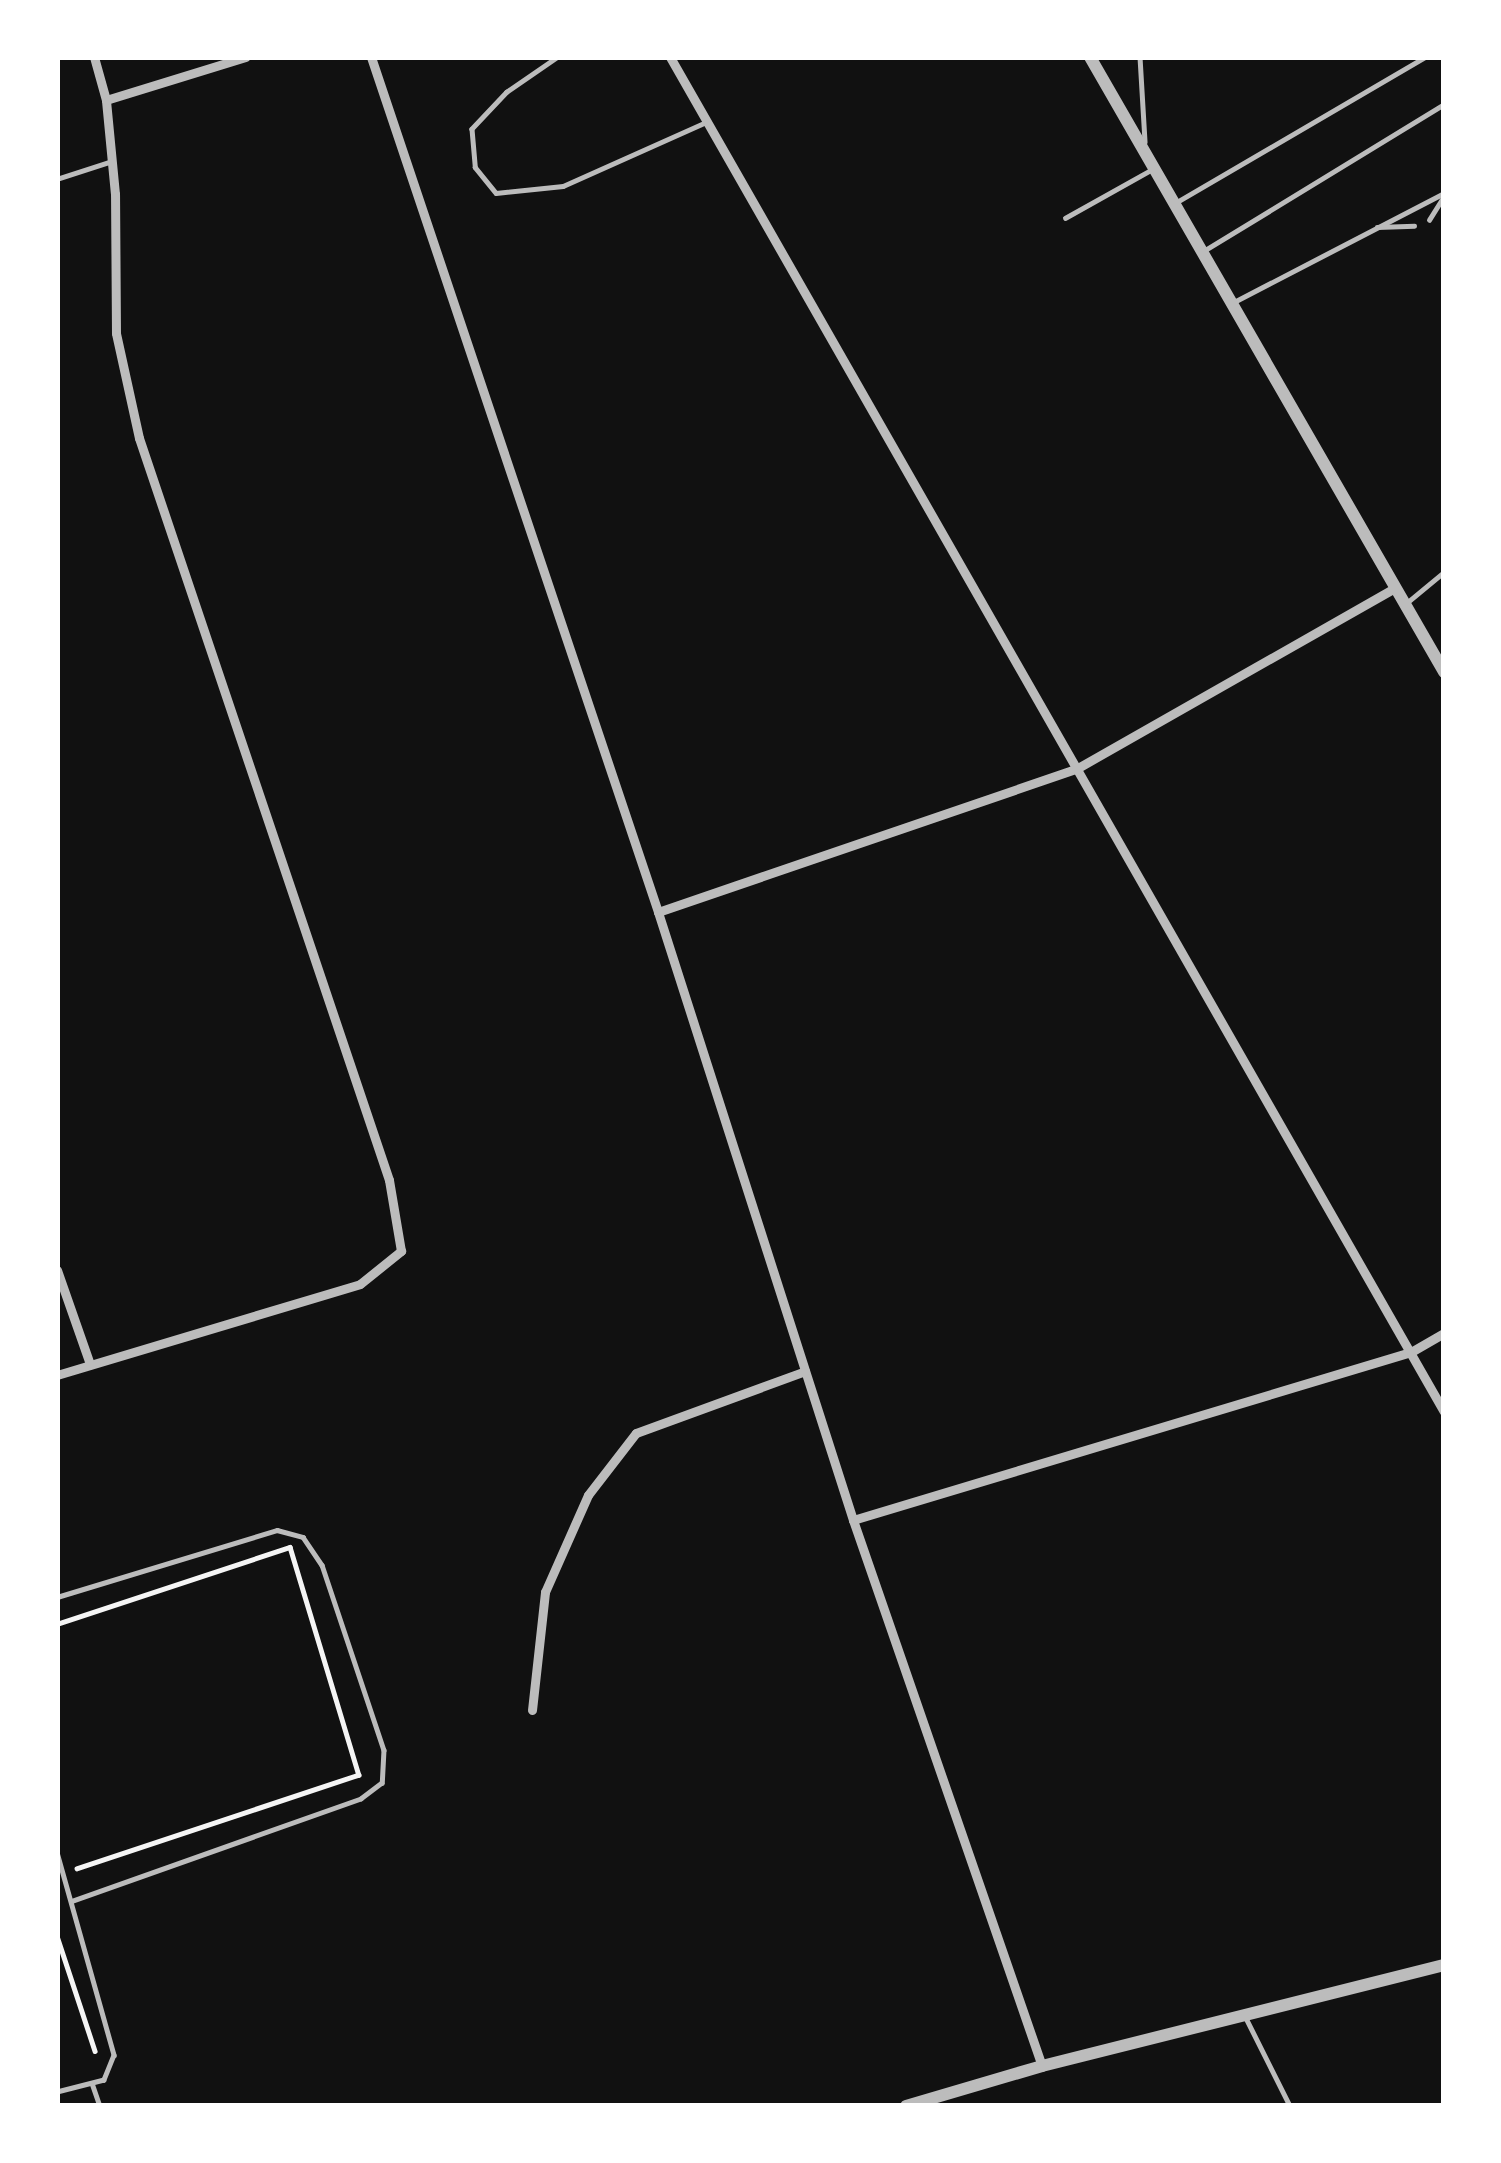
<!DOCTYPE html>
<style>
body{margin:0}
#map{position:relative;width:1501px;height:2163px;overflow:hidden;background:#111;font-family:Karla,sans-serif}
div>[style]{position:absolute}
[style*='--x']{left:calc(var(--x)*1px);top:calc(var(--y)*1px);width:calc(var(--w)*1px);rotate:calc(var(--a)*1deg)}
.path>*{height:4.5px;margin:-2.25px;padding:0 2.25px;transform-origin:2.25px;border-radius:2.25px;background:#f5f5f5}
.service>*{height:4.5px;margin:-2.25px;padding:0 2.25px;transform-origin:2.25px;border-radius:2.25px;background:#bcbcbc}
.minor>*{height:9px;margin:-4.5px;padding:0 4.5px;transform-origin:4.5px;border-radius:4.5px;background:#bcbcbc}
.tertiary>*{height:12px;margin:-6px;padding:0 6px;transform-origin:6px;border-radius:6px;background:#bcbcbc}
span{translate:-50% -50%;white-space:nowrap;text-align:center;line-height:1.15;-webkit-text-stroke:9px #fff;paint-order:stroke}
.frame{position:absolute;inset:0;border:60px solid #fff;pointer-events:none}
</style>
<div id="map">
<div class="path">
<i style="--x:57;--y:1624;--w:245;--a:-18.3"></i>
<i style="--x:290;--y:1547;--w:238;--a:73.2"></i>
<i style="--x:359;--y:1775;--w:297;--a:161.6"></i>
<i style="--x:57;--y:1936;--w:121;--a:71.7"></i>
</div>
<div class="service">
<i style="--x:558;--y:57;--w:62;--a:145.5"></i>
<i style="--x:507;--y:92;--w:51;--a:133.4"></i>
<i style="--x:472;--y:129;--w:38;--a:85"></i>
<i style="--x:475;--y:167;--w:33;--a:51"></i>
<i style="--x:496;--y:193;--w:67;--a:-6"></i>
<i style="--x:563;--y:186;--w:157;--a:-24.1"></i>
<i style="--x:1140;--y:57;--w:85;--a:86.6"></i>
<i style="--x:57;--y:179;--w:58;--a:-18.1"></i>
<i style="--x:1177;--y:202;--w:287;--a:-30.3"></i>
<i style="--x:1065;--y:218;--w:96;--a:-29.2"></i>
<i style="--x:1429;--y:220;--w:28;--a:-58"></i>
<i style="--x:1377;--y:227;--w:37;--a:-2"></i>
<i style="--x:1202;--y:252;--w:284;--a:-31.4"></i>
<i style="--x:1232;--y:303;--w:239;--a:-27.4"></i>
<i style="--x:1409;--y:601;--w:45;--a:-39.6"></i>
<i style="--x:57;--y:1597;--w:230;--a:-16.9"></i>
<i style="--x:277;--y:1530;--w:27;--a:15"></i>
<i style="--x:303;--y:1537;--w:34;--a:56"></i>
<i style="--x:322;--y:1565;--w:195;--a:71.5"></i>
<i style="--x:384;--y:1750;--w:33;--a:93"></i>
<i style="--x:382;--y:1783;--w:26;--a:143"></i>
<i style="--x:361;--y:1799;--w:306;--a:160.5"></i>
<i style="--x:57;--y:1852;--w:211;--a:74.3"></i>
<i style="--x:114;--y:2055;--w:27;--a:112"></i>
<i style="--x:104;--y:2080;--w:49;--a:165.7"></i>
<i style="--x:1245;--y:2016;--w:101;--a:63.4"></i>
<i style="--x:92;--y:2083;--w:24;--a:71"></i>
</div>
<div class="minor">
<i style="--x:371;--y:57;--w:902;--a:71.44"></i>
<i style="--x:658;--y:912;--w:639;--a:72.22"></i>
<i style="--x:853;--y:1520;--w:578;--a:70.91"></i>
<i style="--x:670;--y:57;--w:1560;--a:60.26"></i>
<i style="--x:106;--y:100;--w:146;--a:-17.1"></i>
<i style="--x:658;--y:912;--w:442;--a:-18.9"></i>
<i style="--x:1076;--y:769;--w:366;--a:-29.6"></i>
<i style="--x:57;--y:1270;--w:100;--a:70.7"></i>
<i style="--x:57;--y:1375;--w:316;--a:-16.7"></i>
<i style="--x:360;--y:1284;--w:53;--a:-38.8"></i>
<i style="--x:401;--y:1251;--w:72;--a:-99.6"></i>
<i style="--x:389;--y:1180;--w:783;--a:-108.62"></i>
<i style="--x:139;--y:438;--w:107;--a:-102.4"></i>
<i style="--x:116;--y:333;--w:139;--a:-90.4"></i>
<i style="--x:115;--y:194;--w:94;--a:-95.5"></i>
<i style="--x:106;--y:100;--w:45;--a:-105.6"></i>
<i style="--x:853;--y:1520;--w:583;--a:-16.76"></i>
<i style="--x:1411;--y:1352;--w:38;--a:-30"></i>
<i style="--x:532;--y:1710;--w:119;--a:-83.7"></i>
<i style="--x:545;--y:1592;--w:106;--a:-66.1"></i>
<i style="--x:588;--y:1495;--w:78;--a:-52.3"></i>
<i style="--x:636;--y:1433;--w:180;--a:-20.1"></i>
</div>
<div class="tertiary">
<i style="--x:1090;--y:57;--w:710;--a:60.07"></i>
<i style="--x:906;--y:2106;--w:142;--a:-16.4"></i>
<i style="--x:1042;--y:2066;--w:414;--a:-14.1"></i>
</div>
<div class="frame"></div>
</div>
